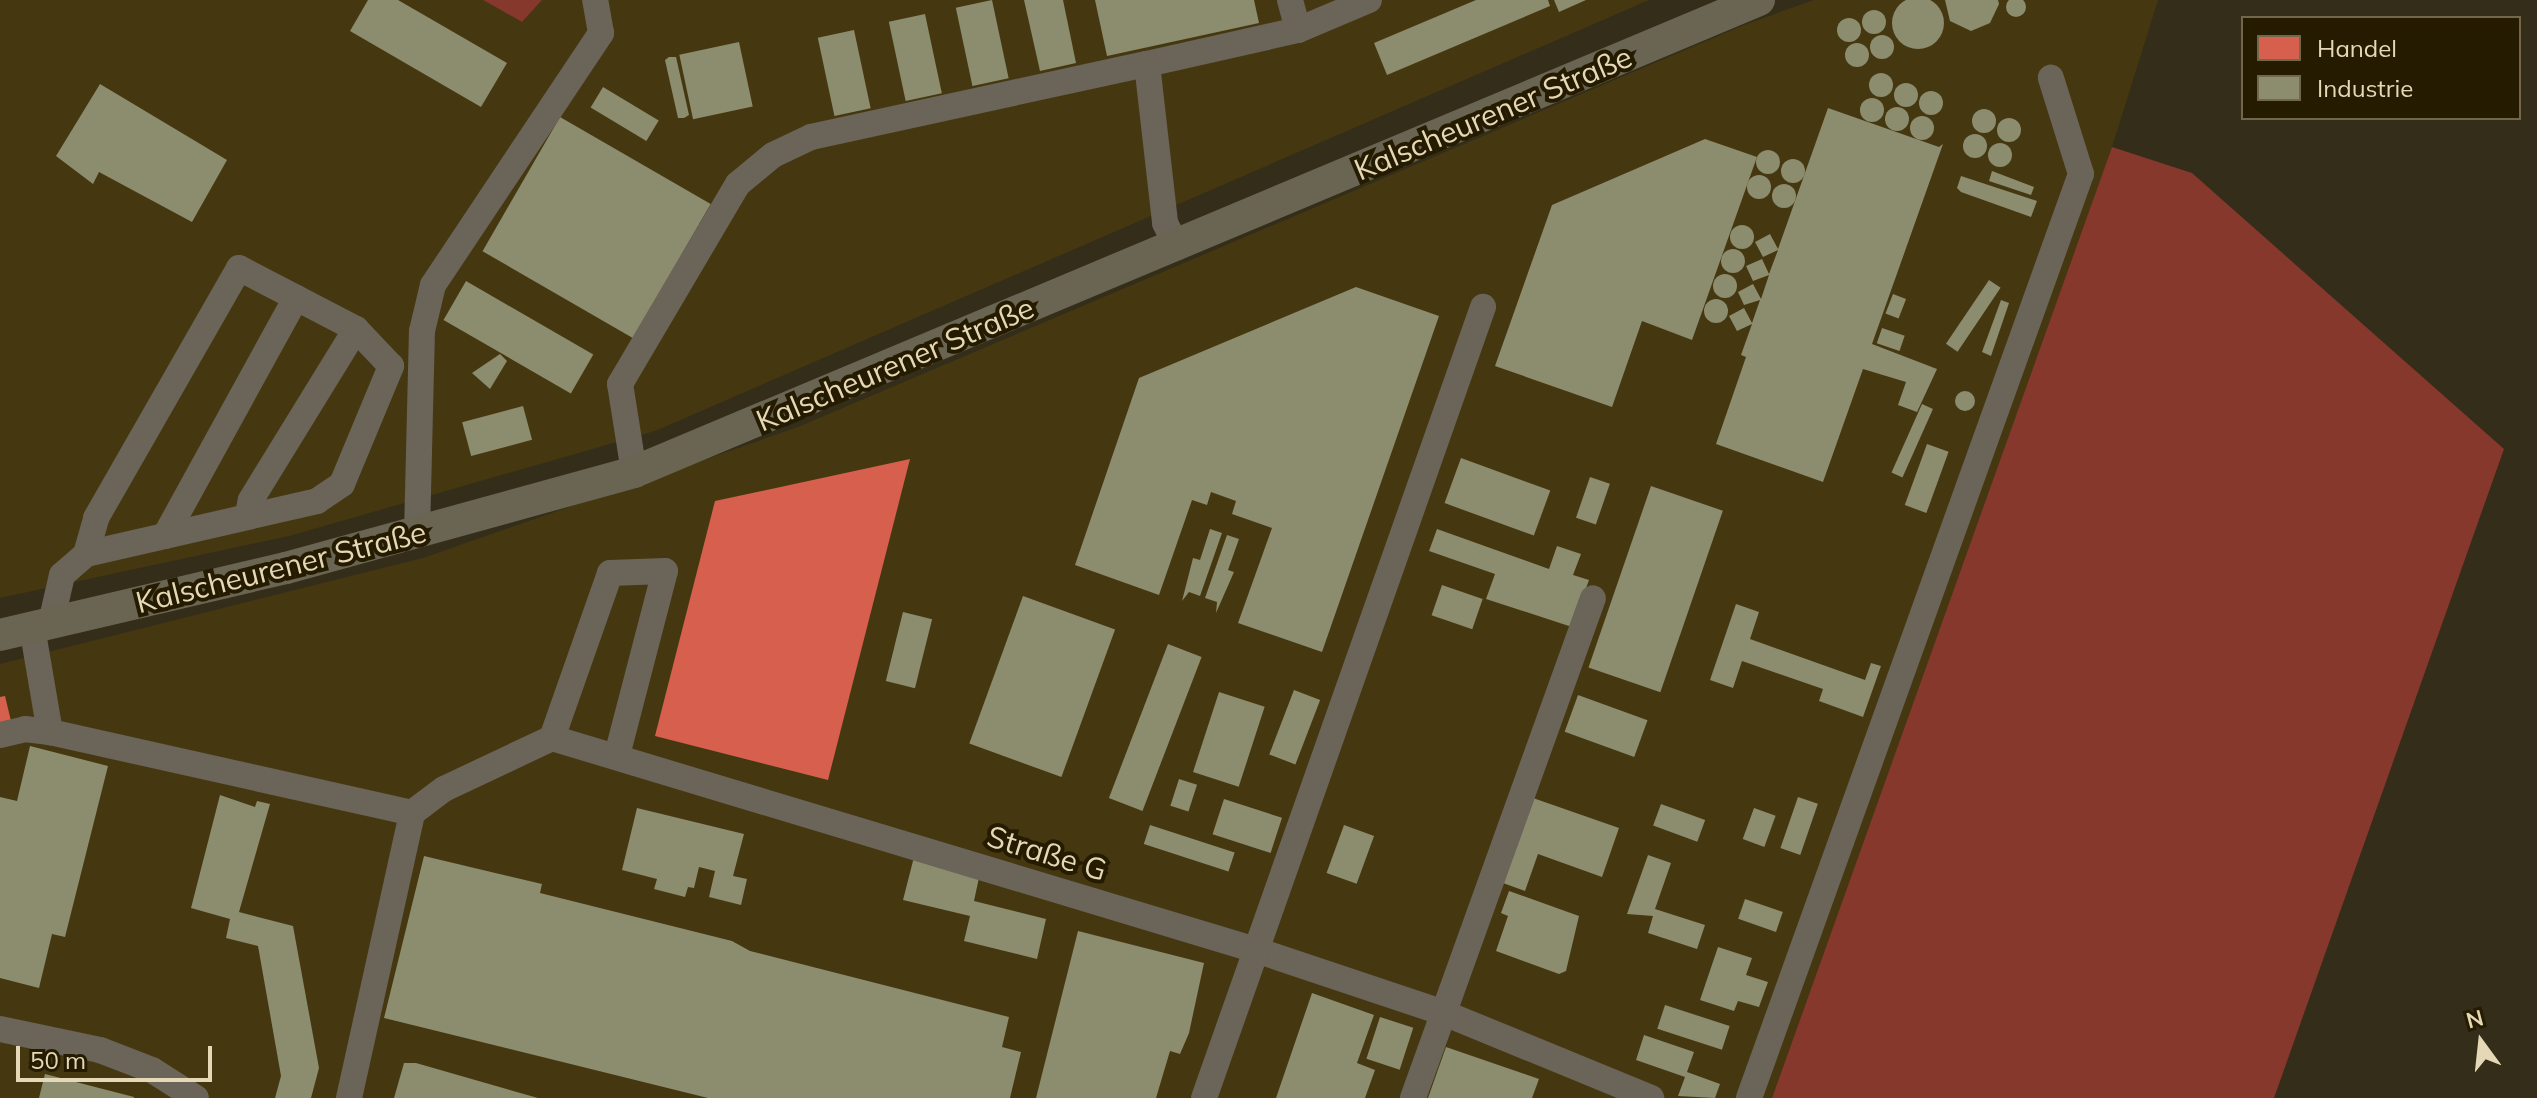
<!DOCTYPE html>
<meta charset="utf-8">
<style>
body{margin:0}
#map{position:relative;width:2537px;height:1098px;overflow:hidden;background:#342d19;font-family:Mulish,sans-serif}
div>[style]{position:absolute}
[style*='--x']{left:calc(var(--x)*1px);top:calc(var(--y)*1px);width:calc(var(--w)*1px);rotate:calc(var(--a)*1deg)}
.built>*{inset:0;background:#453810}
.green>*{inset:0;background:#85382b}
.shops>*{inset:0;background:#d6604d}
.industry>*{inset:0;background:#8c8c6e;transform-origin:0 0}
.round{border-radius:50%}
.minor>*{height:26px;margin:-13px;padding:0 13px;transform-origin:13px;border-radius:13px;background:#6a6459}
.major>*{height:32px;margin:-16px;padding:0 16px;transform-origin:16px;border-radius:16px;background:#6a6453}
span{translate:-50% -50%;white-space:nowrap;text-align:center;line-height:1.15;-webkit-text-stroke:8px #251b00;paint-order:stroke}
.street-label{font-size:30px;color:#e5d8b6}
.legend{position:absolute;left:2241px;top:16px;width:280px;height:104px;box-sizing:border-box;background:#251b00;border:2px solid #726749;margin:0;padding:10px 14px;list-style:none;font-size:24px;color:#e5d8b6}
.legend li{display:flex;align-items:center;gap:16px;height:40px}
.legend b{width:40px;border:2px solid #726749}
.north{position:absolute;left:2441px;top:1002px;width:80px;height:80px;-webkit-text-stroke:6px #251b00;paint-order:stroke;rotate:345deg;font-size:22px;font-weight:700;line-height:32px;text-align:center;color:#e5d8b6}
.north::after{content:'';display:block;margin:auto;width:28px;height:36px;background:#e5d8b6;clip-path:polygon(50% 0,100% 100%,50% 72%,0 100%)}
.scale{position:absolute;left:16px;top:1046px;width:196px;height:36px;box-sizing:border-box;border:4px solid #e5d8b6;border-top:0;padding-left:10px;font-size:24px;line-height:28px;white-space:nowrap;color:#e5d8b6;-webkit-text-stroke:6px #251b00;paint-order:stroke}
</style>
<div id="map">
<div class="built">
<i style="clip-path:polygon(0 0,483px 0,522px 22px,542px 0,1649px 0,655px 431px,289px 536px,0 598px)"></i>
<i style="clip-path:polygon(1814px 0,2158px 0,2112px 147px,1772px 1098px,0 1098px,0 664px,423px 558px,798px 427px,1744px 25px)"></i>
</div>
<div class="green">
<i style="clip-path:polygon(483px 0,542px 0,522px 22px)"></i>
<i style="clip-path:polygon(2112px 147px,2192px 173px,2504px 449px,2274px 1098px,1772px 1098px)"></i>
</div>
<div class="shops">
<i style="clip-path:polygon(910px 459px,828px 780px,655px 736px,715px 501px)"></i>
<i style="clip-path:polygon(5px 696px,11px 721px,0 724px,0 697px)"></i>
</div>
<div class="industry">
<i class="round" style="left:1892px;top:-3px;width:52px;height:52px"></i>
<i class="round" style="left:2006px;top:-3px;width:20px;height:20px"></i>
<i style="clip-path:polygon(368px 0,398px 0,507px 63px,481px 107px,350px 31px)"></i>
<i style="left:992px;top:0;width:80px;height:37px;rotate:78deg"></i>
<i style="clip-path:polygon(1024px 0,1063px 0,1076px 63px,1040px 71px)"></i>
<i style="clip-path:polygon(1095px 0,1254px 0,1259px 23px,1107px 56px)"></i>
<i style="clip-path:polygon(1476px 0,1548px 0,1550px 6px,1387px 75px,1374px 43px)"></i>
<i style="clip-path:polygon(1554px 0,1586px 0,1559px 12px)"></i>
<i style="clip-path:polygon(1945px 0,1998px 0,1999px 4px,1990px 23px,1971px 31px,1950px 21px)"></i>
<i class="round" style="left:1862px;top:10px;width:24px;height:24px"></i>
<i style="left:925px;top:14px;width:81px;height:37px;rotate:78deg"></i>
<i class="round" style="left:1837px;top:18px;width:24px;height:24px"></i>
<i style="left:854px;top:30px;width:80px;height:37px;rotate:78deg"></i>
<i class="round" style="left:1870px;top:35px;width:24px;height:24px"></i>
<i style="left:739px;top:42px;width:66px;height:61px;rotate:78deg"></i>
<i class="round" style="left:1845px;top:43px;width:24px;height:24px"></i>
<i style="clip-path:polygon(669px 57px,676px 57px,689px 115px,684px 118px,678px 118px,665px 60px)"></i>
<i class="round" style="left:1869px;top:73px;width:24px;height:24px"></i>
<i class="round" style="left:1894px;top:83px;width:24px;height:24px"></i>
<i style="clip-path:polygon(100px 84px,227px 160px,192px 222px,99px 172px,93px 184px,56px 156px)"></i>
<i style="left:603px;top:87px;width:65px;height:24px;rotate:31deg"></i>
<i class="round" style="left:1919px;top:91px;width:24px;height:24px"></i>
<i class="round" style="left:1860px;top:98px;width:24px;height:24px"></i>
<i class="round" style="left:1885px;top:107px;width:24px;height:24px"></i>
<i style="clip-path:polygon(1828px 108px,1939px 147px,1943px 144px,1872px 344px,1937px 369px,1917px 412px,1898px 405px,1906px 382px,1863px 369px,1823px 482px,1716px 444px,1746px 357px,1741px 355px,1752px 324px,1737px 331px,1729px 316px,1744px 308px,1752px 323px,1760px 300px,1744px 305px,1738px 292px,1753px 284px,1761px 299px,1769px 275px,1753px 281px,1746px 266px,1762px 259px,1769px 274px,1778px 250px,1763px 257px,1755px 242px,1770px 234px,1778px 249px)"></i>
<i class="round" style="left:1972px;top:109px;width:24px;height:24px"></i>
<i class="round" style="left:1910px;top:116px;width:24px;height:24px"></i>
<i style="left:560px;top:117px;width:174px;height:155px;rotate:30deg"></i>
<i class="round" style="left:1997px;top:118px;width:24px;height:24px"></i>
<i class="round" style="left:1963px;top:134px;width:24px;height:24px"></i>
<i style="clip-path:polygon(1705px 139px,1757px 157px,1692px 340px,1642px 321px,1612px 407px,1495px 366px,1552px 205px)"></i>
<i class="round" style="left:1988px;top:143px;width:24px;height:24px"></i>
<i class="round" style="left:1756px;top:150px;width:24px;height:24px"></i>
<i class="round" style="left:1781px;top:159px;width:24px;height:24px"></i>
<i style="clip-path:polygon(1992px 171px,2034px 187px,2031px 195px,1989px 181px)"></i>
<i class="round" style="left:1747px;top:175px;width:24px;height:24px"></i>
<i style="clip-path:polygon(1961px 176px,2037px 201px,2031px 217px,1961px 192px,1957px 188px)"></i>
<i class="round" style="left:1772px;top:184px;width:24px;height:24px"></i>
<i class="round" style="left:1730px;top:225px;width:24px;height:24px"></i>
<i class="round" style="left:1721px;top:249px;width:24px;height:24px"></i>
<i class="round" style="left:1713px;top:274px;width:24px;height:24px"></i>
<i style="left:1989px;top:280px;width:14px;height:77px;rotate:34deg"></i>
<i style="left:466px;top:281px;width:147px;height:45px;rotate:30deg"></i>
<i style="clip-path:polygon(1356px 287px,1439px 316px,1322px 652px,1238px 623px,1272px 528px,1232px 514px,1236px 501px,1211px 492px,1207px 505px,1192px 500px,1159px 595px,1075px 565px,1139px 378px)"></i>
<i style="left:1893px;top:294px;width:14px;height:21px;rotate:21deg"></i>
<i class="round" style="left:1704px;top:299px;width:24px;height:24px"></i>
<i style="clip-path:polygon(2001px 300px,2009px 303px,1991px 356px,1982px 352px)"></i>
<i style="left:1882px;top:328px;width:24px;height:16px;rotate:19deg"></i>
<i style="clip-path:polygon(500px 354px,507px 361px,490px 389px,472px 373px)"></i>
<i class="round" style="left:1955px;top:391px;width:20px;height:20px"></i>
<i style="left:1922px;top:404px;width:12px;height:75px;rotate:24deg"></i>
<i style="left:523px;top:406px;width:35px;height:63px;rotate:75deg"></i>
<i style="left:1927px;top:444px;width:23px;height:65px;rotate:20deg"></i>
<i style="left:1461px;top:458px;width:95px;height:48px;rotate:20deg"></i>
<i style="left:1590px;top:477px;width:21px;height:43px;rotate:19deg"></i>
<i style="left:1651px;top:486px;width:76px;height:192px;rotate:19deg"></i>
<i style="clip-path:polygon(1210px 529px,1222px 533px,1200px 596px,1189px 592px,1182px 601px,1193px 558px,1200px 560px)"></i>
<i style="clip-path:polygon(1437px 529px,1549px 569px,1557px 546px,1581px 554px,1573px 575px,1589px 580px,1572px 627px,1486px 599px,1495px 574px,1429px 551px)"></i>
<i style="clip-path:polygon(1227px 535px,1239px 539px,1228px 570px,1234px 572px,1216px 613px,1217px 602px,1205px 598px)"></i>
<i style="left:1442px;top:585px;width:43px;height:32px;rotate:19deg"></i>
<i style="left:1023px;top:596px;width:98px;height:157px;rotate:20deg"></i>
<i style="clip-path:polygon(1736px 604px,1759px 612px,1750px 639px,1865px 680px,1871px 663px,1881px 666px,1863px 717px,1819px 701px,1823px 689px,1742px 661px,1733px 688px,1710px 680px)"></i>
<i style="left:903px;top:612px;width:30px;height:71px;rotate:14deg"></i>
<i style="left:1168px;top:644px;width:36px;height:165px;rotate:21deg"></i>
<i style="left:1294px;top:690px;width:28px;height:69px;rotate:21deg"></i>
<i style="left:1219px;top:692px;width:48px;height:84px;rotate:18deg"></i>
<i style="left:1578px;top:695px;width:74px;height:39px;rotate:20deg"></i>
<i style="clip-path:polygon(30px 746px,108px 766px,65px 937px,52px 934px,39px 988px,0 978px,0 797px,17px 801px)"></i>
<i style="left:1179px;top:779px;width:19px;height:28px;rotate:18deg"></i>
<i style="clip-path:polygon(220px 795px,255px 807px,257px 801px,270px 804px,239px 912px,293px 926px,319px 1068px,311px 1098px,275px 1098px,281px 1076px,258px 946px,226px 938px,230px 919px,191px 908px)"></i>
<i style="left:1798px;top:797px;width:21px;height:54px;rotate:19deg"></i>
<i style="clip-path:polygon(1533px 798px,1619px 828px,1602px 877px,1538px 854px,1525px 891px,1503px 883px)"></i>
<i style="left:1224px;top:799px;width:61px;height:37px;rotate:18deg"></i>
<i style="left:1661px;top:804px;width:47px;height:23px;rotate:20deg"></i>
<i style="clip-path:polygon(637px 808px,744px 834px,733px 876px,747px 879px,741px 905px,709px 897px,715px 871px,699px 867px,694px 888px,688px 887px,685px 897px,654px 889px,657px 879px,622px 870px)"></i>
<i style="left:1754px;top:808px;width:23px;height:33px;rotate:20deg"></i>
<i style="left:1150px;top:825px;width:89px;height:20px;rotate:18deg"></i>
<i style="left:1344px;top:825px;width:32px;height:51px;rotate:20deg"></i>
<i style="clip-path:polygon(1648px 855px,1671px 863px,1655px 909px,1705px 925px,1697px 949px,1648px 933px,1653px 916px,1627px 914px)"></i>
<i style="clip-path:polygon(424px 856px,542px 884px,540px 893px,732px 941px,750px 951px,1009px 1017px,1002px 1047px,1021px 1052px,1010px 1098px,708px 1098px,384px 1018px)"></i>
<i style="clip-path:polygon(914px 857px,980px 873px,974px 901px,1046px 919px,1037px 959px,964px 941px,970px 916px,903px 900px)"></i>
<i style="clip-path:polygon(1509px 891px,1579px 916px,1566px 971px,1559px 974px,1496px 951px,1508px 916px,1501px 913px)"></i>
<i style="left:1745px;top:899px;width:40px;height:21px;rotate:19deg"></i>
<i style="clip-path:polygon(1078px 931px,1204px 963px,1189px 1033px,1180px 1054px,1170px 1051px,1156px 1098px,1036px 1098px)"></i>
<i style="clip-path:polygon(1718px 947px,1752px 958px,1746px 975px,1768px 982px,1759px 1007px,1738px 1001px,1734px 1011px,1700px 1000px)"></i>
<i style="clip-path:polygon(1312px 993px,1374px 1015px,1357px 1063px,1375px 1070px,1365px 1098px,1276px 1098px)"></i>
<i style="left:1665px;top:1005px;width:68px;height:25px;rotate:18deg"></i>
<i style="left:1380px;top:1017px;width:35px;height:44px;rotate:18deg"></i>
<i style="clip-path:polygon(1644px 1035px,1694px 1052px,1687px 1072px,1720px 1084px,1715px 1098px,1678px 1096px,1685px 1077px,1636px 1060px)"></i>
<i style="clip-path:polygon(1446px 1047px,1539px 1079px,1532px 1098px,1428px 1098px)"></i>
<i style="clip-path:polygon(404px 1063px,416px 1063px,538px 1098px,394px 1098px)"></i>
<i style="clip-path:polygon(45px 1074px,134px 1097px,134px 1098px,39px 1098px)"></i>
</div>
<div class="minor">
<i style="--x:1290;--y:0;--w:31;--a:75"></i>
<i style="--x:1147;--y:64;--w:155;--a:-12.7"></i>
<i style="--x:1298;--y:30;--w:77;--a:-22.9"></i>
<i style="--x:634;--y:472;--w:89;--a:-99"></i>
<i style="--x:620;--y:384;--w:232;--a:-59.5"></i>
<i style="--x:738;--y:184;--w:45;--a:-39.6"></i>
<i style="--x:773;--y:155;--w:42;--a:-25.3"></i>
<i style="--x:811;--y:137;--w:344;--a:-12.3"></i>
<i style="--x:1147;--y:64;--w:160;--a:83.5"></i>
<i style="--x:1165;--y:223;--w:27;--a:63"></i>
<i style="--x:417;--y:534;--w:203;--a:-88.6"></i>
<i style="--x:422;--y:331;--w:47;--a:-76.6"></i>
<i style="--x:433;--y:285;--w:303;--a:-56.3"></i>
<i style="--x:601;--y:33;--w:34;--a:-100"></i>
<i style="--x:165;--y:536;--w:272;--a:-61.2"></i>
<i style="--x:86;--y:554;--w:37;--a:-74"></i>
<i style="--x:96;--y:518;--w:288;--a:-60.2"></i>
<i style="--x:239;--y:268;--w:132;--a:27.5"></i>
<i style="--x:356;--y:329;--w:201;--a:121.6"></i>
<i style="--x:251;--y:500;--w:17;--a:103"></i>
<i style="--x:51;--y:623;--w:49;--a:-77.1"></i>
<i style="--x:62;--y:575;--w:32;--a:-41"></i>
<i style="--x:86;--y:554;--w:237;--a:-12.9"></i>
<i style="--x:317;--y:501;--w:30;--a:-34"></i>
<i style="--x:342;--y:484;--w:128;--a:-67.4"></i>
<i style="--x:391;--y:366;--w:51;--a:-133.4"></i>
<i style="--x:32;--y:627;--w:107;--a:80.3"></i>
<i style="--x:0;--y:735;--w:26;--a:-13"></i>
<i style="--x:25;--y:729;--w:25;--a:7"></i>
<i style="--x:50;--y:732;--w:371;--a:12.6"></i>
<i style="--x:552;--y:738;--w:175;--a:-70.6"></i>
<i style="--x:610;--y:573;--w:55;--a:-2.1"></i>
<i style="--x:665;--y:571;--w:190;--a:104.6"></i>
<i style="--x:0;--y:1029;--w:102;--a:11.9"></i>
<i style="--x:100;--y:1050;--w:56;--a:21"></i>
<i style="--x:152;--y:1070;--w:52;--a:32.5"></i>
<i style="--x:349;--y:1098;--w:292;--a:-77.5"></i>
<i style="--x:412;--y:813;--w:40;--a:-37"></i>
<i style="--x:444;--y:789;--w:119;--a:-25.3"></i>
<i style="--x:552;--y:738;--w:735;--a:16.76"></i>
<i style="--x:1256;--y:950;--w:198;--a:18.5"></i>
<i style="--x:1444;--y:1013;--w:224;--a:22.3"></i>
<i style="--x:1204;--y:1098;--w:839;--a:-70.57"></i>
<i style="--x:1413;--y:1098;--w:531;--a:-70.2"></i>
<i style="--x:1749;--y:1098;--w:982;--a:-70.24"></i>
<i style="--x:2081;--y:174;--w:101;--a:-107.4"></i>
</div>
<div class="major">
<i style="--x:0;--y:635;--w:294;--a:-13.2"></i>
<i style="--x:286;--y:568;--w:361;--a:-15.4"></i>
<i style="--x:634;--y:472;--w:1220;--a:-22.76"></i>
</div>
<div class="street-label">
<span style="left:1493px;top:113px;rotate:-23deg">Kalscheurener Straße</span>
<span style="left:895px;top:364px;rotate:-23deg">Kalscheurener Straße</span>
<span style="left:281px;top:567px;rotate:-14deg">Kalscheurener Straße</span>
<span style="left:1047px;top:853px;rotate:17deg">Straße G</span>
</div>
<ul class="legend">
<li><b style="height:22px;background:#d6604d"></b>Handel</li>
<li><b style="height:22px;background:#8c8c6e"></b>Industrie</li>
</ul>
<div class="north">N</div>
<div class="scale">50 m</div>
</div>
